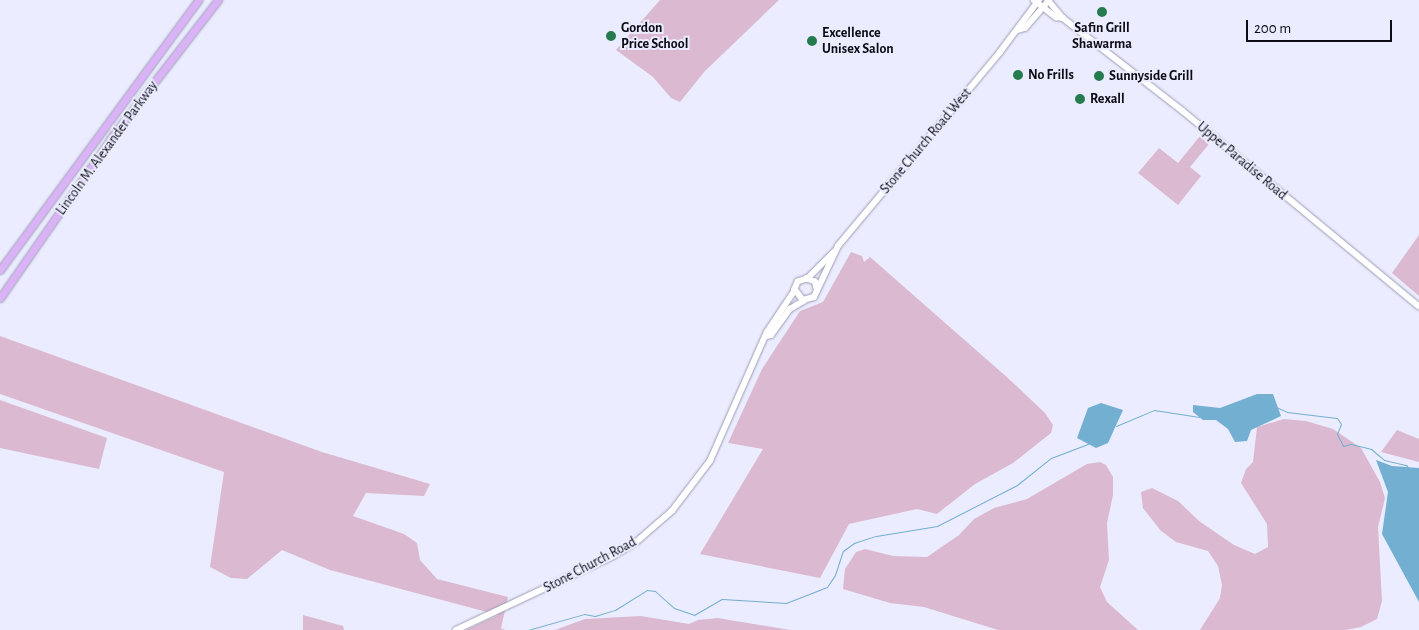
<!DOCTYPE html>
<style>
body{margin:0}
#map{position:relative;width:1419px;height:630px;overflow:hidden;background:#ebecff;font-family:"Alegreya Sans",sans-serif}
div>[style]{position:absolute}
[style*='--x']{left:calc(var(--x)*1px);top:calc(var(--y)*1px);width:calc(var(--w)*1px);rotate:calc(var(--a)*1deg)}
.green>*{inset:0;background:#dbb9d1}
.water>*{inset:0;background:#73afd0}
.stream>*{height:1px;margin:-0.5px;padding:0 0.5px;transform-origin:0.5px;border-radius:0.5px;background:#73afd0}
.roads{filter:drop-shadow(0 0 1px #9c9cb3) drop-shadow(0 0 1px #9c9cb3)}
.secondary>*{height:5.5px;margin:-2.75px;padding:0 2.75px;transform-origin:2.75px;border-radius:2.75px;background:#fff}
.motorway>*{height:7px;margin:-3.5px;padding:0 3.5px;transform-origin:3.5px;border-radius:3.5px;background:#d9b3f5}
.dots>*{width:14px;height:14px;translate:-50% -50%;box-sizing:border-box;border:2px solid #ebecff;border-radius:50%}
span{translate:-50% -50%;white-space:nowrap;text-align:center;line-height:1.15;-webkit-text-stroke:4px #ebecff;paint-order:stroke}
.poi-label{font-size:14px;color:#0c0c14;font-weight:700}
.left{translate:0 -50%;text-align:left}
.street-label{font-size:14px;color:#0c0c14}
.scale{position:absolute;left:1246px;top:20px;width:146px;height:22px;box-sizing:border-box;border:2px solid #0c0c14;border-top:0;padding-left:6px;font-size:15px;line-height:18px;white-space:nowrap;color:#0c0c14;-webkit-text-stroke:4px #ebecff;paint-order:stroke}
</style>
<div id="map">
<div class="green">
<i style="clip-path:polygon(660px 0,779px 0,705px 71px,680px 102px,671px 98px,653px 77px,616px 50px)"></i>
<i style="clip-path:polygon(1200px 136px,1209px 144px,1190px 167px,1201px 176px,1178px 205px,1138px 173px,1159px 148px,1178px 163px)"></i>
<i style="clip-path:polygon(1419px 235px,1419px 296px,1392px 273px)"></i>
<i style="clip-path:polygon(851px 252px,862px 256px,864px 262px,870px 257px,1009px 379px,1045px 413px,1053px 425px,1051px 433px,1013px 463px,975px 484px,937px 514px,917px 509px,849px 524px,820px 578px,700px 554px,763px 449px,728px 443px,762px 369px,800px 311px,823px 302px)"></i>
<i style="clip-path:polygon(0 336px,322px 452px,430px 484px,424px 496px,366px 493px,353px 516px,404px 534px,417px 543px,420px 560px,437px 579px,508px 597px,501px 628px,505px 630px,466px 630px,498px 615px,330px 570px,282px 550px,247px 579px,231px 578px,210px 567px,224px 472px,0 394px)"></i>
<i style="clip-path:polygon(0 400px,107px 438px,99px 469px,0 448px)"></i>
<i style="clip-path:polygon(1284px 419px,1306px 421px,1333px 429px,1361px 448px,1380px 482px,1385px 498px,1378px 527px,1382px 601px,1377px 619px,1361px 627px,1345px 630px,1200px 630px,1220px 598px,1222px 585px,1218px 566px,1208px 551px,1176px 542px,1161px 531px,1143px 508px,1141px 492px,1152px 488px,1178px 501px,1199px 521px,1234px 545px,1255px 554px,1268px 547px,1267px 524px,1241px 483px,1246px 469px,1253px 462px,1257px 427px)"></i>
<i style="clip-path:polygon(1397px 430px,1419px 439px,1419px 462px,1381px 452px)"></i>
<i style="clip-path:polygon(1100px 462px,1106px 465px,1113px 477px,1113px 495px,1107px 523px,1109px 560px,1100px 587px,1107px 602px,1138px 630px,998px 630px,924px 607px,890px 603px,843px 589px,845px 569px,856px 552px,865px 549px,893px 556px,927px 557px,959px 535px,974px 519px,994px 508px,1027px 499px,1087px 464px)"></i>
<i style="clip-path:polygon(303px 615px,343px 626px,344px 630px,303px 630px)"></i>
<i style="clip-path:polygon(641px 616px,689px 624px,698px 620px,718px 618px,790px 630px,555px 630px,585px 619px)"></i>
</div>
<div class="water">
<i style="clip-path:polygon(1257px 394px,1273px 394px,1281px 416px,1251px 430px,1247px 441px,1235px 442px,1228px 429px,1216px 420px,1203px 420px,1193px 412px,1193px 405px,1220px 408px)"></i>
<i style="clip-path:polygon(1101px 403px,1123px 410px,1108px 443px,1096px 448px,1077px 438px,1088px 408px)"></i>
<i style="clip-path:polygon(1376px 460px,1392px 466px,1419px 468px,1419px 602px,1382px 534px,1388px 492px)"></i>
</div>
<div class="stream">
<i style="--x:1276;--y:407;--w:12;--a:24"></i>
<i style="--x:1287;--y:412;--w:50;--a:6.8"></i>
<i style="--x:1337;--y:418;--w:7;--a:56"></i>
<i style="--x:1341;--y:424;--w:11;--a:112"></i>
<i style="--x:1337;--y:434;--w:13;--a:63"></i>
<i style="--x:1343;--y:446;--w:8;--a:-14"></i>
<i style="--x:1351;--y:444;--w:21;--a:14"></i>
<i style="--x:1371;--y:449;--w:17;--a:40"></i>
<i style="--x:1384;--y:460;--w:23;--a:13"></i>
<i style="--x:1406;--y:465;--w:6;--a:51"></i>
<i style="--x:1116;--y:426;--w:41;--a:-22.8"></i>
<i style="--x:1154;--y:410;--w:46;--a:8.8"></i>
<i style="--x:508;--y:630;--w:16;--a:0"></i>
<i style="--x:528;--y:630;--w:58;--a:-15.9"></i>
<i style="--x:584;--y:614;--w:11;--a:10"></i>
<i style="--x:595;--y:616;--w:21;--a:-17"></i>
<i style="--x:615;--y:610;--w:38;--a:-32"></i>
<i style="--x:647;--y:590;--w:8;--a:7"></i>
<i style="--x:655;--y:591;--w:25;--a:42"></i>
<i style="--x:674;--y:608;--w:21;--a:19"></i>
<i style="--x:694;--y:615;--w:32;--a:-30"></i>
<i style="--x:722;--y:599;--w:64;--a:3.6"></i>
<i style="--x:786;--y:603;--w:44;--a:-21.3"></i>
<i style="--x:827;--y:587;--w:14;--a:-56"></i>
<i style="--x:835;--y:575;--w:25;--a:-72"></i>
<i style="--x:843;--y:551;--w:14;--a:-36"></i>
<i style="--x:854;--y:543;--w:23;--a:-18"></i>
<i style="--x:876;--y:536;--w:62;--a:-9.3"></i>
<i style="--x:937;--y:526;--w:90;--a:-27.1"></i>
<i style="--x:1017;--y:485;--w:43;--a:-38.5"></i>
<i style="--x:1051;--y:458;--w:40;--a:-21"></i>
</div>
<div class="roads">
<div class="secondary">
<i style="--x:1034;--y:0;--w:28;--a:38"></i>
<i style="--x:1056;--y:17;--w:7;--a:8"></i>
<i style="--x:1048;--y:0;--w:23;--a:50"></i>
<i style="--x:1063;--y:18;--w:152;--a:37.8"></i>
<i style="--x:1183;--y:111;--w:306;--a:39.6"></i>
<i style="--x:1018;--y:30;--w:7;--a:-16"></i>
<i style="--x:1025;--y:28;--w:37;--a:-49"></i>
<i style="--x:807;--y:279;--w:38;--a:-45"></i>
<i style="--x:817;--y:291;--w:9;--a:-103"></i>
<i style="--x:815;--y:282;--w:9;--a:-159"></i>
<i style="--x:807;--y:279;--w:9;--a:162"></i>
<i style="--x:798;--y:282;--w:8;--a:113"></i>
<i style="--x:795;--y:289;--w:14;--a:54"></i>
<i style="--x:803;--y:300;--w:11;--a:-15"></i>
<i style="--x:814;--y:297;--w:56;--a:-64.8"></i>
<i style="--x:838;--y:246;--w:253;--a:-50.1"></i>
<i style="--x:1000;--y:52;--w:65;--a:-53.1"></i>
<i style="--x:767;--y:336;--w:4;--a:-14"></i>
<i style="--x:771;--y:335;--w:32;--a:-54"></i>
<i style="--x:790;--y:309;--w:16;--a:-30"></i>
<i style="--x:456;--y:630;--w:174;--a:-25.2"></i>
<i style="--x:613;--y:556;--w:26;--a:-31"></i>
<i style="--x:635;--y:543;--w:49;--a:-40.9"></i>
<i style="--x:672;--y:511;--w:63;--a:-52.8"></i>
<i style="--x:710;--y:461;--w:141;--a:-66.2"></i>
<i style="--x:767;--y:332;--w:50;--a:-56.3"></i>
</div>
<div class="motorway">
<i style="--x:0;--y:270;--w:335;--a:-53.7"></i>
<i style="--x:0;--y:298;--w:195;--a:-55.2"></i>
<i style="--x:111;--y:138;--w:175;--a:-52.2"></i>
</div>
</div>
<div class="dots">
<i style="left:1102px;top:12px;background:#257b4e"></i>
<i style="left:611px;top:36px;background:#257b4e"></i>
<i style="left:812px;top:41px;background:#257b4e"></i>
<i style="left:1018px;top:75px;background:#257b4e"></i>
<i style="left:1099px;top:76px;background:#257b4e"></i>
<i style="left:1080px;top:99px;background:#257b4e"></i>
</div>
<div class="poi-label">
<span class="left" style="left:621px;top:36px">Gordon<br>Price School</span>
<span style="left:1102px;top:36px">Safin Grill<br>Shawarma</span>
<span class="left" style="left:822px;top:41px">Excellence<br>Unisex Salon</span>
<span class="left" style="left:1028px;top:75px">No Frills</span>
<span class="left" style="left:1109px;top:76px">Sunnyside Grill</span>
<span class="left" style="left:1090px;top:99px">Rexall</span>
</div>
<div class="street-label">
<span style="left:926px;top:141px;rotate:-50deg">Stone Church Road West</span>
<span style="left:107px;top:148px;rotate:-54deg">Lincoln M. Alexander Parkway</span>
<span style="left:1242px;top:161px;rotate:40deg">Upper Paradise Road</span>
<span style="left:590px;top:565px;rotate:-28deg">Stone Church Road</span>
</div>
<div class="scale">200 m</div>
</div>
